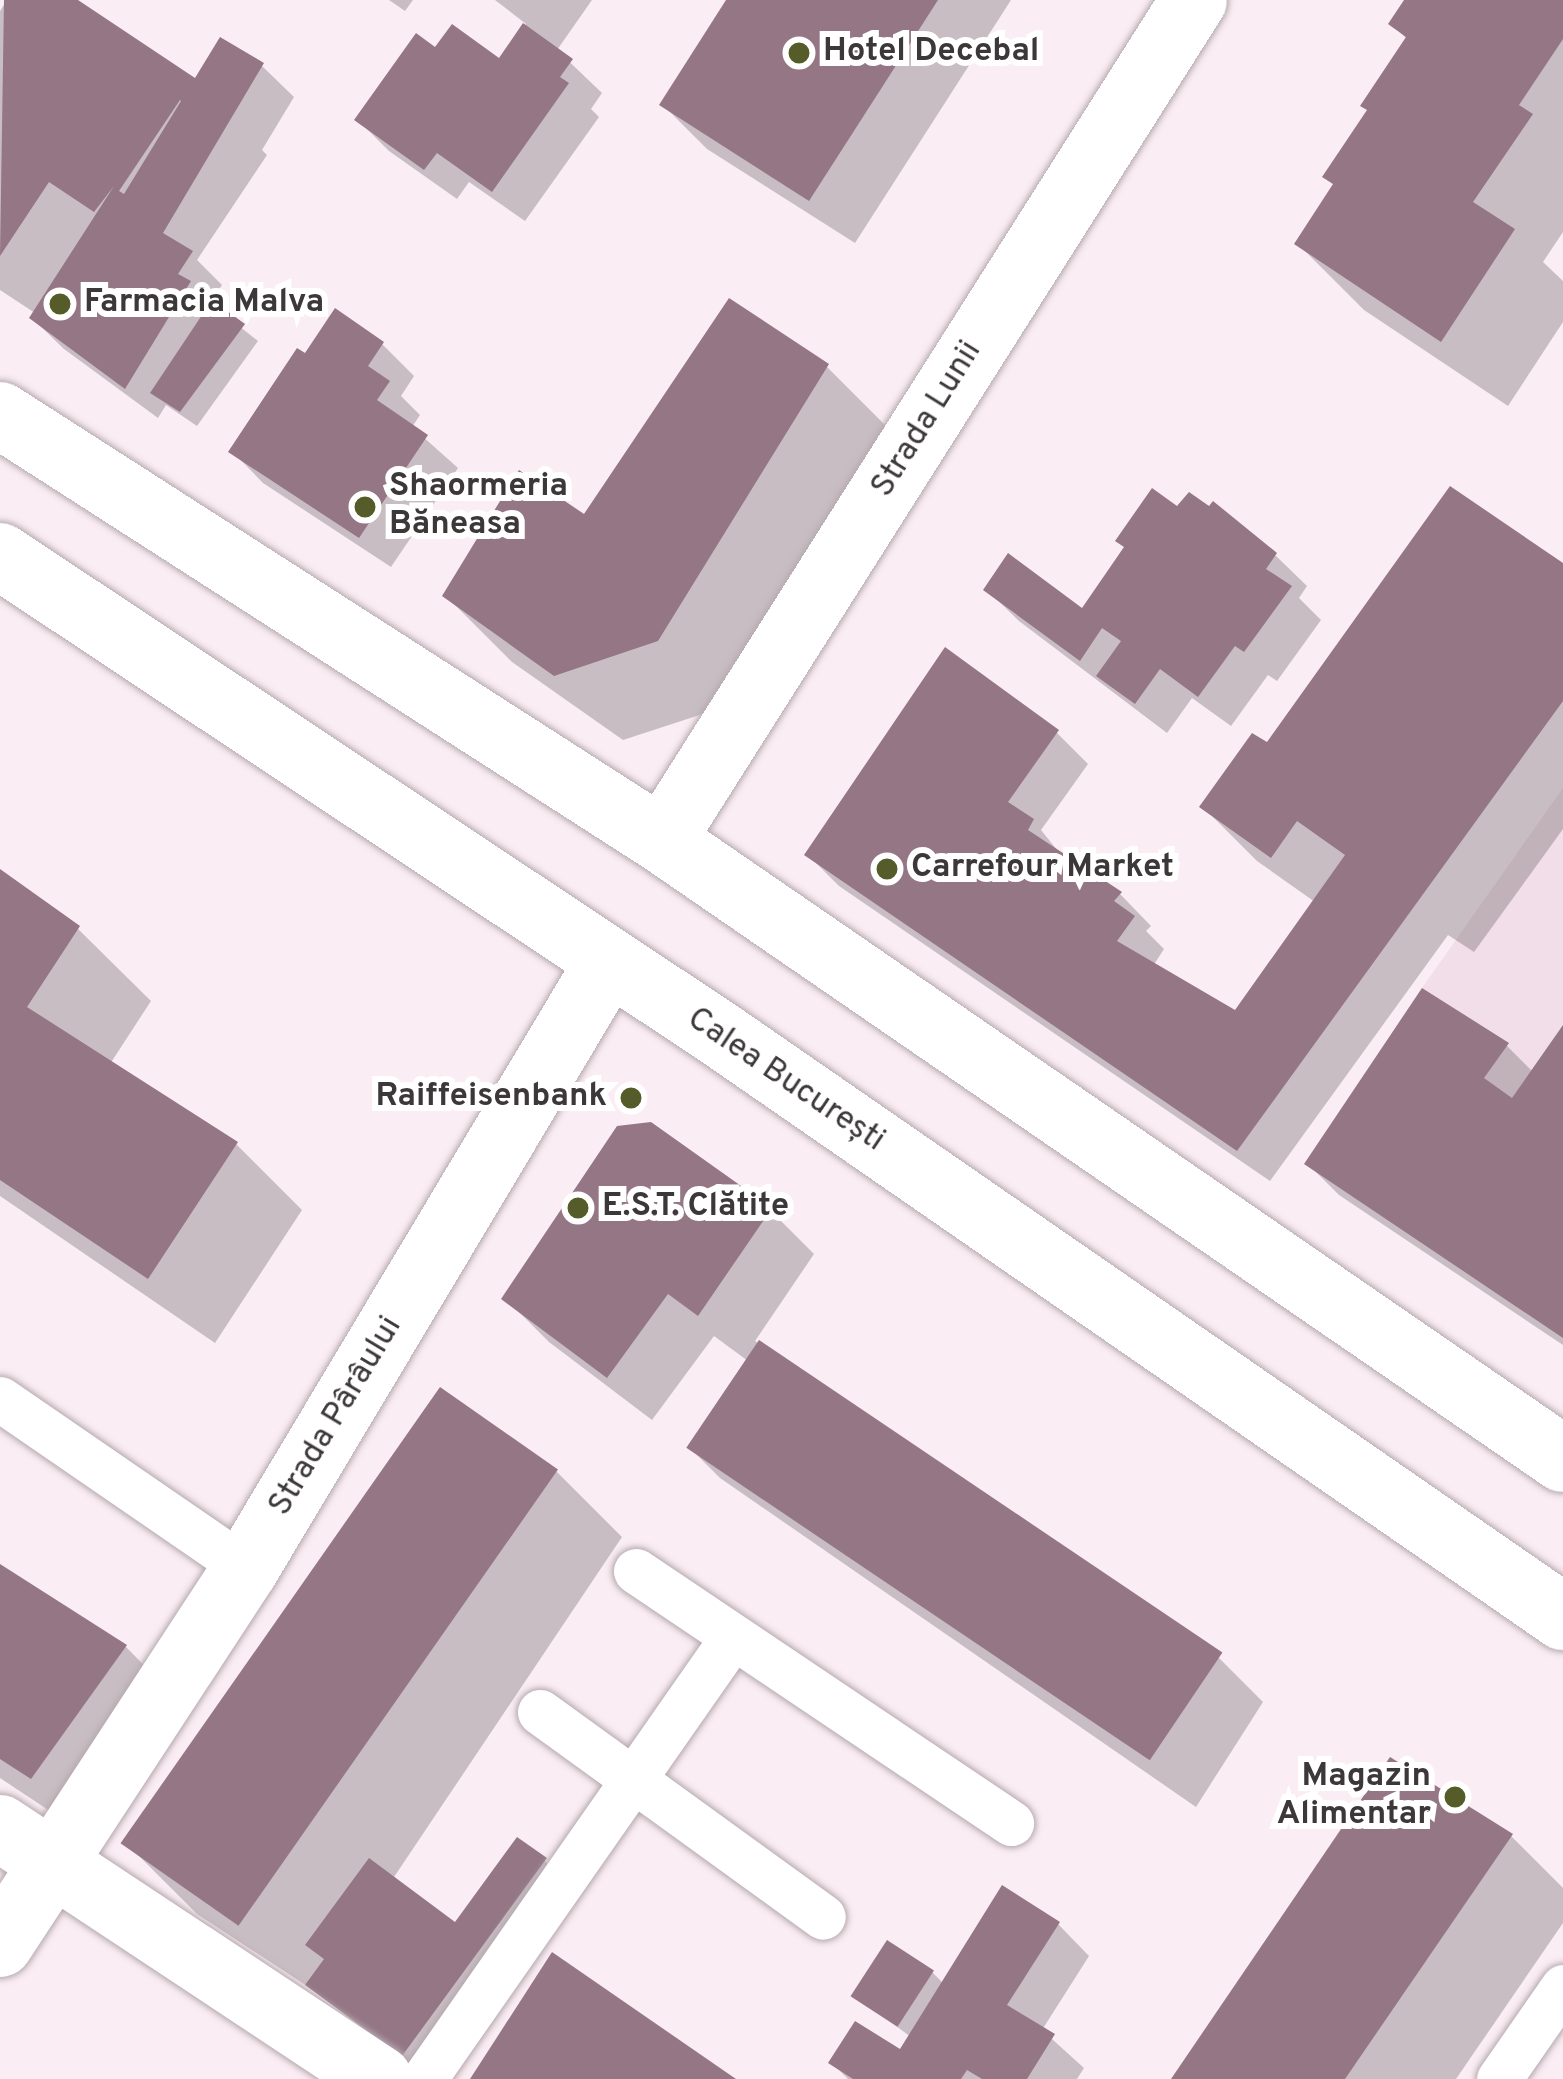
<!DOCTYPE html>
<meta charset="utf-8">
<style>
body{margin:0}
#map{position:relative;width:1563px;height:2079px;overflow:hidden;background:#faedf3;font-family:Overpass,sans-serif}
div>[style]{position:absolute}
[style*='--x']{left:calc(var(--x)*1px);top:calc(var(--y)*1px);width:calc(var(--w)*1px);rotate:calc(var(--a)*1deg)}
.built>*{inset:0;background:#f2dee8}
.shadow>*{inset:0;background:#0003}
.building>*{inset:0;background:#947685;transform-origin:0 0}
.roads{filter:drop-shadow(0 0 3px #b5a9af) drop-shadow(0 0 3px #b5a9af)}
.service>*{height:45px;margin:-22.5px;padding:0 22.5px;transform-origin:22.5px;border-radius:22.5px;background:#fff}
.minor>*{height:66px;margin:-33px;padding:0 33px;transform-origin:33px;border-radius:33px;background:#fff}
.primary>*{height:66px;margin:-33px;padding:0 33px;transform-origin:33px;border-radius:33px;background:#fff}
.dots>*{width:33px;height:33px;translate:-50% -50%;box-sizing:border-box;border:6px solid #fff;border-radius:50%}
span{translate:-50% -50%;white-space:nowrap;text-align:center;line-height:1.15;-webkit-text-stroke:12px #fff;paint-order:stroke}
.poi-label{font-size:33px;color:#3c3739;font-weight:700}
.left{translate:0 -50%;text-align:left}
.right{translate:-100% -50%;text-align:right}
.street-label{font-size:33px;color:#3c3739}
</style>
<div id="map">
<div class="built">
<i style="clip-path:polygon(1563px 788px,1563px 1025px,1512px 1098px,1484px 1078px,1508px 1043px,1422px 988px)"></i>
</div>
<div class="shadow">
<i style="clip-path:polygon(7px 0,72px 0,193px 80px,262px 66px,294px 97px,262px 150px,267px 155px,197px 260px,222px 285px,210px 303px,258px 341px,197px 426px,166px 405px,158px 418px,64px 349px,32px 318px,35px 313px,0 290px,0 11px)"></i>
<i style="clip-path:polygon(389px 0,413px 0,405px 11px)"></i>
<i style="clip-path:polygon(495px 0,592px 0,557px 50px,602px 93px,591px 109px,599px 117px,525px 221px,469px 182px,457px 199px,389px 151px,358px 120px,436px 51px,500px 62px,526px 24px)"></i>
<i style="clip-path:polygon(730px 0,1011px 0,855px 243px,707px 149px,663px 105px)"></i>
<i style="clip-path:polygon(1407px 0,1563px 0,1563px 232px,1543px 262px,1563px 281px,1563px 322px,1508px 406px,1364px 310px,1298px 244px,1335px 186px,1408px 40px,1392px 24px)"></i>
<i style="clip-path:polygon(382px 344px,414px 376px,401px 396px,420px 415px,412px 427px,458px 468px,391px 567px,263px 483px,232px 451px,306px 357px)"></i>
<i style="clip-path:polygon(827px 367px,893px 433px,724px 707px,623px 740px,512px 662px,446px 596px,585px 518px)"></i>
<i style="clip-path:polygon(1178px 510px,1275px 555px,1307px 586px,1299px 598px,1321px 620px,1277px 681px,1268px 675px,1231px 726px,1192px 698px,1167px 733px,1019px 621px,987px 590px,1083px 612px)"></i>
<i style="clip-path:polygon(1563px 566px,1563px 829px,1474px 952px,1448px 935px,1270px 1181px,839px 886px,808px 855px,1057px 733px,1088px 764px,1041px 830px,1062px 856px,1120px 894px,1151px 926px,1146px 931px,1164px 949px,1153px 966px,1236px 1014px,1315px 902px,1257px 861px,1203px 807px,1268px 747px)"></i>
<i style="clip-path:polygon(0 873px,78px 929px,151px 1001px,110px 1064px,236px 1144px,302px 1210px,215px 1343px,0 1196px)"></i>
<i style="clip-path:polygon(1563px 1030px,1563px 1345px,1339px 1195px,1308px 1164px,1507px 1046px,1533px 1072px)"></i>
<i style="clip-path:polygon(770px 1210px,814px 1254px,755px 1341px,1219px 1658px,1263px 1702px,1196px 1807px,720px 1478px,688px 1446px,748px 1361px,714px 1336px,652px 1420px,549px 1342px,505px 1298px)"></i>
<i style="clip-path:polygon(556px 1471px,622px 1537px,392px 1880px,455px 1926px,545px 1861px,576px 1892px,427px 2079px,316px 1992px,197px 1914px,131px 1848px)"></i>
<i style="clip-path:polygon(0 1566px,126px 1647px,191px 1713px,98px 1843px,0 1778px)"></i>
<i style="clip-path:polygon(1511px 1836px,1563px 1888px,1563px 1923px,1456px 2079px,1175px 2079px)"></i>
<i style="clip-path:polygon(1058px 1924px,1089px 1956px,1042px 2030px,1084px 2068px,1077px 2079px,848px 2079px,832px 2063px,901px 2053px,911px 2037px,855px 1996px,932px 1972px,944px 1984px)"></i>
</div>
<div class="building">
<i style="clip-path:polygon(evenodd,4px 0,78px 0,195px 78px,220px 37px,264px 63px,163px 233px,193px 251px,178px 274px,191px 281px,125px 389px,29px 318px,114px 186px,94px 212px,49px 182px,0 256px,4px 0,180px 100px,181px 101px,124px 194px,119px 191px,180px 100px)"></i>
<i style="clip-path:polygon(726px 0,938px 0,809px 201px,659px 105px)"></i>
<i style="clip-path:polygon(1404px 0,1563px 0,1563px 39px,1519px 105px,1533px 114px,1473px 202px,1515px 229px,1441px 342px,1294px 244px,1333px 184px,1322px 177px,1367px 110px,1360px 106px,1406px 37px,1388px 24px)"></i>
<i style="clip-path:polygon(523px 23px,573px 59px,560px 77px,569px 83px,492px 192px,437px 153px,424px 170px,354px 120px,416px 33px,435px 47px,452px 24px,499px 58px)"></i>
<i style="clip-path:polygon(729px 298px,829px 364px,658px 641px,554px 676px,442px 596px,519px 470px,584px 514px)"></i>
<i style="clip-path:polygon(212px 300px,245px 324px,180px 412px,150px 393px)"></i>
<i style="clip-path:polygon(335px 308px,384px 342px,368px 366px,390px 381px,377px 400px,428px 435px,359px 538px,228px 452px,297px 348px,305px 353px)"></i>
<i style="clip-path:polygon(1450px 486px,1563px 563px,1563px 701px,1237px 1151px,804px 855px,945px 647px,1059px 730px,1008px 802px,1034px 819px,1028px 830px,1122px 892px,1114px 901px,1135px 916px,1117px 941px,1235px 1010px,1345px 855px,1297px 821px,1271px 858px,1199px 807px,1252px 733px,1267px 742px)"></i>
<i style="clip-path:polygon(1152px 488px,1177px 506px,1189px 492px,1209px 506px,1213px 501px,1277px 553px,1266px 569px,1292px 586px,1244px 652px,1235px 646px,1198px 697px,1160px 669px,1135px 704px,1096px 676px,1121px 641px,1102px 628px,1080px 661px,983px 590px,1008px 553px,1082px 608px,1124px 547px,1115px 541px)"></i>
<i style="clip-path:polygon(0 869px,80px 926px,27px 1007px,238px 1142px,148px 1279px,0 1180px)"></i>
<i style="clip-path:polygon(1422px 988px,1509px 1043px,1484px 1078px,1512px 1098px,1563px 1025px,1563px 1338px,1304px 1164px)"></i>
<i style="clip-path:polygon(651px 1122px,772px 1208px,698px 1316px,668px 1294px,607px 1378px,501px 1299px,617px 1126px)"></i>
<i style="left:759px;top:1340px;width:559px;height:130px;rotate:34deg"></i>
<i style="left:440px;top:1387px;width:144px;height:557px;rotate:35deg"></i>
<i style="clip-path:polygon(0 1564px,127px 1645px,31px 1779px,0 1759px)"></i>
<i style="clip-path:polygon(1390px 1757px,1513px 1834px,1345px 2079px,1171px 2079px)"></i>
<i style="clip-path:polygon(517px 1837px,547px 1858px,402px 2056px,305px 1985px,324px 1959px,305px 1945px,369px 1858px,455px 1922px)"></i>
<i style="clip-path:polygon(1002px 1885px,1060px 1922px,1007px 2005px,1055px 2034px,1027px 2079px,982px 2079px,967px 2070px,961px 2079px,853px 2079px,828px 2063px,855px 2021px,900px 2049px)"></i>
<i style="left:887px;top:1940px;width:56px;height:67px;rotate:33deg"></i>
<i style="clip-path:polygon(552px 1952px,736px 2079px,470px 2079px)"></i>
</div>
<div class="roads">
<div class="service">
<i style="--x:0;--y:1399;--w:298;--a:34.5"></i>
<i style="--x:636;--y:1571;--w:452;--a:33.9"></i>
<i style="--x:540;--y:1712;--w:349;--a:35.9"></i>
<i style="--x:424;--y:2079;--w:538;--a:-55.07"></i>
<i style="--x:1499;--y:2079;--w:112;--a:-55.2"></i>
</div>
<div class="minor">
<i style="--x:662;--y:840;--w:994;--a:-57.65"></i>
<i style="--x:0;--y:1828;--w:455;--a:33.5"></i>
<i style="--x:0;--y:1944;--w:449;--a:-56.8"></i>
<i style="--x:246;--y:1568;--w:707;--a:-59.12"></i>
</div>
<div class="primary">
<i style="--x:0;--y:415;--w:787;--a:32.7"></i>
<i style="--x:662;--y:840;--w:1093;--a:34.49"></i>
<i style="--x:0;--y:556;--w:866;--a:33.6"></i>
<i style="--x:721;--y:1035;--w:1024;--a:34.65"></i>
</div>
</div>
<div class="dots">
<i style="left:799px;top:53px;background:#555c2a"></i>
<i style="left:60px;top:304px;background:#555c2a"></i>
<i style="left:365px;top:507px;background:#555c2a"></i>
<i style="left:887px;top:869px;background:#555c2a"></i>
<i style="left:631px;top:1098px;background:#555c2a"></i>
<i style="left:578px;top:1208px;background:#555c2a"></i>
<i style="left:1455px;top:1797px;background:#555c2a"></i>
</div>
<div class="poi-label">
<span class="left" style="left:823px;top:53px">Hotel Decebal</span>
<span class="left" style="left:84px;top:304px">Farmacia Malva</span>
<span class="left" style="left:389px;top:507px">Shaormeria<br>Băneasa</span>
<span class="left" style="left:911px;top:869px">Carrefour Market</span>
<span class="right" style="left:607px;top:1098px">Raiffeisenbank</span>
<span class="left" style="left:602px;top:1208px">E.S.T. Clătite</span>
<span class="right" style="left:1431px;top:1797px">Magazin<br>Alimentar</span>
</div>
<div class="street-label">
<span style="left:928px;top:420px;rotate:-58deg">Strada Lunii</span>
<span style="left:785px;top:1081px;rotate:34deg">Calea București</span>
<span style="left:337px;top:1417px;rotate:-59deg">Strada Pârâului</span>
</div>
</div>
